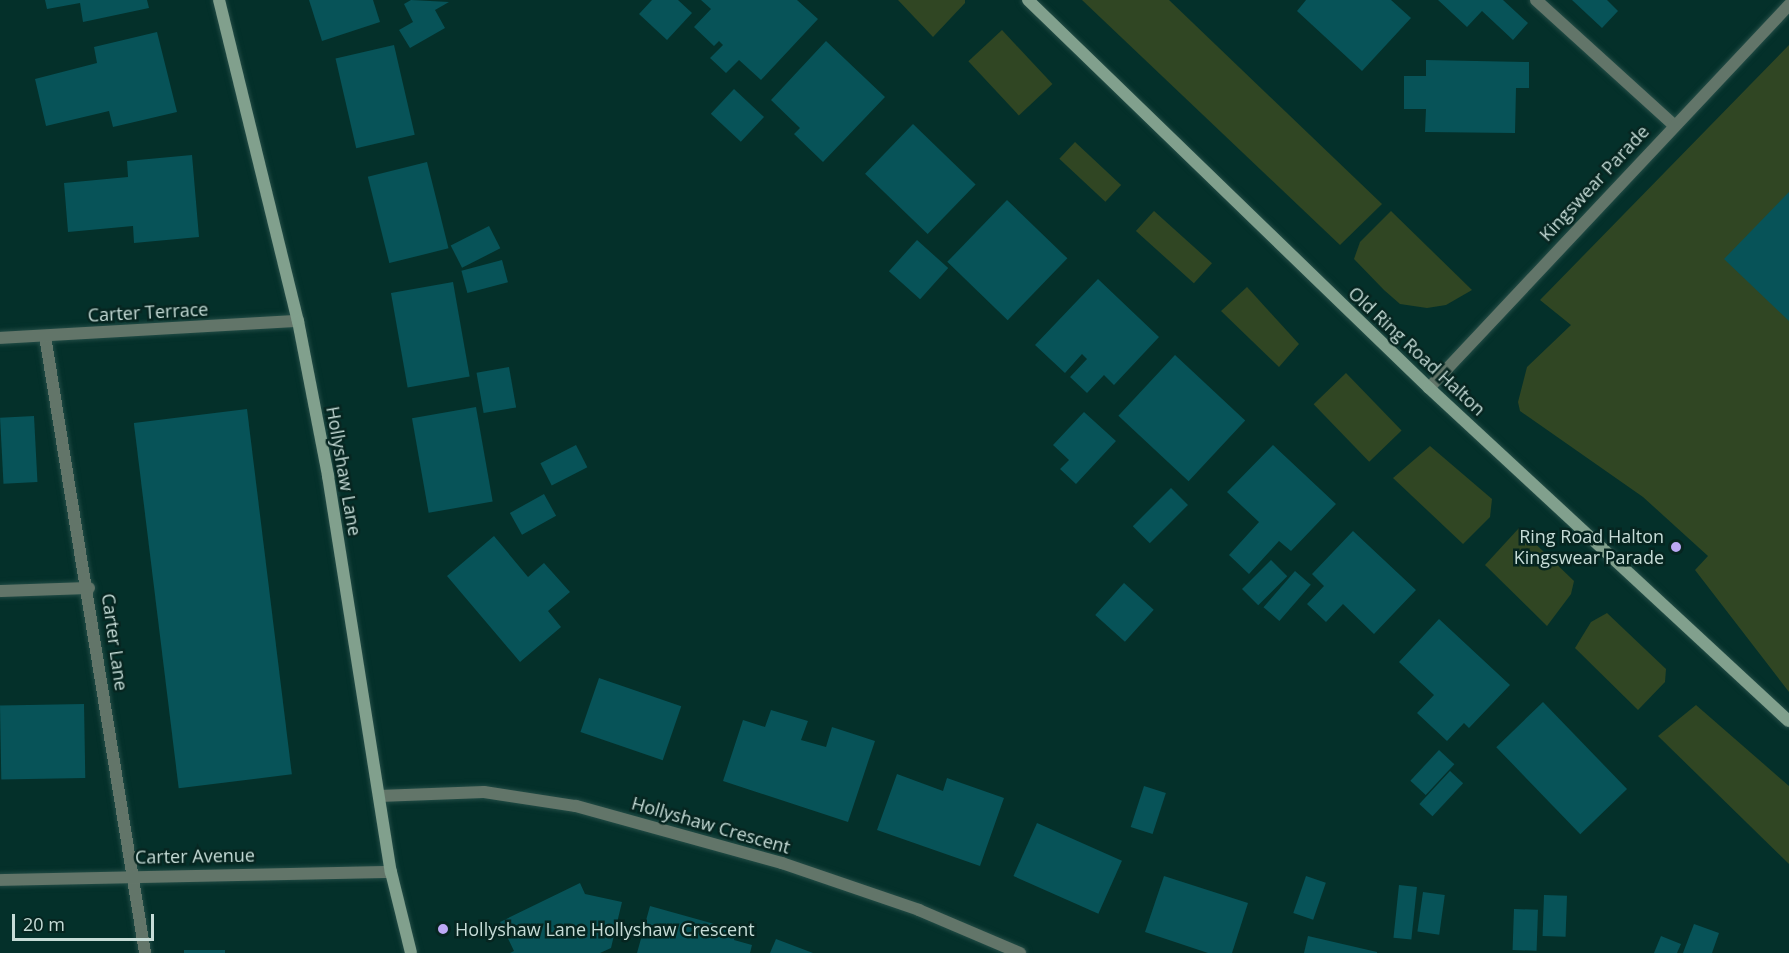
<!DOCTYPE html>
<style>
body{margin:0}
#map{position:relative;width:1789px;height:953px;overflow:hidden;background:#04302a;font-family:"Open Sans",sans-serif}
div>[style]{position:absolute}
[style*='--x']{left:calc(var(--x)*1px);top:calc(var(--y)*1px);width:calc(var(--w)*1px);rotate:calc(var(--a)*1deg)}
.green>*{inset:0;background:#304623;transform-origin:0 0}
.building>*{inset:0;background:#075358;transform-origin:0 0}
.roads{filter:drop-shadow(0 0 2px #234c46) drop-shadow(0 0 2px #234c46)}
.lane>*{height:12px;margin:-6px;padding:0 6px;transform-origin:6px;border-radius:6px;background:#627569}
.street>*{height:12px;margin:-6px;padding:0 6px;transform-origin:6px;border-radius:6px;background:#627569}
.secondary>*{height:12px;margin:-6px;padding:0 6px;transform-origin:6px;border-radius:6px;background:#81a08d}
.dots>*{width:16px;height:16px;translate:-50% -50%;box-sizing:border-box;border:3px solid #062520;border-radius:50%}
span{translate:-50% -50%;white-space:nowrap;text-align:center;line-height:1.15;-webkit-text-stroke:5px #062520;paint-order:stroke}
.street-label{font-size:18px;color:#c6dcd7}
.poi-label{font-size:18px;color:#c6dcd7}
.right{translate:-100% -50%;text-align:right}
.left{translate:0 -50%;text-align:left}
.scale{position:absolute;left:12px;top:914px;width:142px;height:27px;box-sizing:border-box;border:3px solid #c6dcd7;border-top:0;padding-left:8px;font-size:18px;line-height:21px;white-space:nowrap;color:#c6dcd7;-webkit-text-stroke:4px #062520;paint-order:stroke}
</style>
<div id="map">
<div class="green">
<i style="clip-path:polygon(898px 0,965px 0,965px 3px,933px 37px)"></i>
<i style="clip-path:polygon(1082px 0,1169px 0,1382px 204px,1340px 245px)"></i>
<i style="left:1002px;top:30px;width:74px;height:46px;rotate:47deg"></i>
<i style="clip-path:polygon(1789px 45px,1789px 692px,1695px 570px,1708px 556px,1643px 497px,1520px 411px,1518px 402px,1527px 367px,1571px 325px,1540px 300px)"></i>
<i style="left:1075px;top:142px;width:63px;height:23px;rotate:43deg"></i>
<i style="left:1154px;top:211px;width:78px;height:27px;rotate:42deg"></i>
<i style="clip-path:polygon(1391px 211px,1472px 290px,1446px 305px,1427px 308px,1400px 304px,1384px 290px,1354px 259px,1360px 242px)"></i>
<i style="clip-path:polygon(1247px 287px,1299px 344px,1279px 367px,1221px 311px)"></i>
<i style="left:1346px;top:373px;width:80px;height:45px;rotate:46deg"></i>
<i style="clip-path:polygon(1430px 446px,1492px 499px,1490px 517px,1463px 544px,1393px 478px)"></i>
<i style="clip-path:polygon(1519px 528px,1574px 581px,1571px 594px,1547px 626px,1485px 565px)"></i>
<i style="clip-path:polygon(1607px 613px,1666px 669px,1665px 682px,1638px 710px,1575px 648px,1591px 622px)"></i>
<i style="clip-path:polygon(1696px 705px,1789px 786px,1789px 864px,1658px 736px)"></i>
</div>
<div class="building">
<i style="clip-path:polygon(45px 0,147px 0,149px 8px,83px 22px,80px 3px,47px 9px)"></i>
<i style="clip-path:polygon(309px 0,373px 0,380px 22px,322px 41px)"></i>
<i style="clip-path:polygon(411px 0,449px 2px,435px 10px,445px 28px,410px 48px,399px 30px,413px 22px,404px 4px)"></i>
<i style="clip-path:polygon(652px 0,678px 0,692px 13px,667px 40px,639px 14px)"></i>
<i style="clip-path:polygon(701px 0,797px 0,818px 19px,761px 80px,739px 60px,726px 73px,710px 58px,723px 45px,719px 41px,714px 46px,694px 27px,711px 9px)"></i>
<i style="clip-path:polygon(1306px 0,1391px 0,1411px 18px,1362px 71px,1297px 11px)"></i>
<i style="clip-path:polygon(1438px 0,1503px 0,1528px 23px,1513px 40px,1482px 11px,1467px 27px)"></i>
<i style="clip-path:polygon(1572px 0,1607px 0,1618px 11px,1602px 28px)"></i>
<i style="clip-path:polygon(157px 32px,177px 112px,113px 127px,109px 111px,46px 126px,35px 79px,97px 63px,94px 47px)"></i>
<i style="clip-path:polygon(826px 41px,885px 97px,823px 162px,794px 134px,800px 128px,771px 100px)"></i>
<i style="left:394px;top:45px;width:92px;height:60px;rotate:77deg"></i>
<i style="clip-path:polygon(1426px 60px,1529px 62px,1529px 88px,1516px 88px,1515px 133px,1425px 132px,1426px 109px,1404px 109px,1404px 76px,1426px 76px)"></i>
<i style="left:734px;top:89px;width:41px;height:34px;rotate:43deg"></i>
<i style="left:913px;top:124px;width:87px;height:69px;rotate:44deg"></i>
<i style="clip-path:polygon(192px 155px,199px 237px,134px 243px,133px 226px,68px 232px,64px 183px,128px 177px,127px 161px)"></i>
<i style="left:427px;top:162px;width:89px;height:61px;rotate:76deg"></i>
<i style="clip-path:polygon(1789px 192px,1789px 321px,1724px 259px)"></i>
<i style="left:1007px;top:200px;width:84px;height:86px;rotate:44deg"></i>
<i style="left:489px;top:226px;width:25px;height:43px;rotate:63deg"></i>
<i style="left:917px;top:240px;width:42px;height:42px;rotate:42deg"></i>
<i style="left:502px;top:260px;width:23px;height:42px;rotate:75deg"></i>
<i style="clip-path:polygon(1098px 279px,1159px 337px,1114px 385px,1104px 375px,1087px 393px,1070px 377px,1087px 359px,1082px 354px,1065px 373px,1035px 345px)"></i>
<i style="left:453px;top:282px;width:96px;height:63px;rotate:80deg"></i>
<i style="left:1175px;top:355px;width:96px;height:83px;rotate:43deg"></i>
<i style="left:509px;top:367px;width:41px;height:33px;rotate:80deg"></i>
<i style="left:476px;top:407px;width:96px;height:65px;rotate:80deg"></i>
<i style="left:247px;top:409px;width:368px;height:114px;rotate:83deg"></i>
<i style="clip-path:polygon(1084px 412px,1116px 441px,1076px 484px,1060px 469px,1069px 460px,1053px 445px)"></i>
<i style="left:34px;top:416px;width:66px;height:34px;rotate:87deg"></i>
<i style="left:576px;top:445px;width:25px;height:40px;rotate:63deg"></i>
<i style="clip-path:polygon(1273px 445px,1336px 504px,1291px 551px,1279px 541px,1249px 574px,1229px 555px,1259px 522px,1227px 492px)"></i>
<i style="left:1171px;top:488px;width:24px;height:54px;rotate:45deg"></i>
<i style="left:544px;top:494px;width:25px;height:39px;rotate:61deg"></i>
<i style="clip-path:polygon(1353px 531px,1416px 590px,1374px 634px,1343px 604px,1326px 622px,1307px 604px,1324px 586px,1312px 574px)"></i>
<i style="clip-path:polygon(494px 536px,528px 577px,544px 563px,570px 592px,548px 611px,561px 627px,520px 662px,447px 576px)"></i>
<i style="left:1271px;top:560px;width:23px;height:41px;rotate:45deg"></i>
<i style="left:1295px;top:571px;width:21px;height:48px;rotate:41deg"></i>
<i style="left:1124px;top:583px;width:40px;height:43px;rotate:42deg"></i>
<i style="clip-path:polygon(1439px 619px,1510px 685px,1469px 728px,1464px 723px,1447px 741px,1417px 713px,1434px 695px,1399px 662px)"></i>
<i style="left:599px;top:678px;width:87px;height:57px;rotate:19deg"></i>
<i style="left:1543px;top:702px;width:121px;height:65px;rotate:46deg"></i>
<i style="left:84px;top:704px;width:74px;height:84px;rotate:89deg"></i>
<i style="clip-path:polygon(771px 710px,808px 721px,801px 740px,826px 747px,832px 727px,875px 741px,848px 822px,723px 781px,743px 720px,765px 727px)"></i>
<i style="left:1439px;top:750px;width:21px;height:42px;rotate:43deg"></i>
<i style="left:1450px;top:771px;width:18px;height:45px;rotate:43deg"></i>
<i style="clip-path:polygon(897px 774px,943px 791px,947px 778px,1004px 798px,980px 866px,877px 830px)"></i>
<i style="left:1144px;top:786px;width:23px;height:43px;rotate:18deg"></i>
<i style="left:1037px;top:823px;width:93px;height:58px;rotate:24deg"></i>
<i style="clip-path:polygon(1164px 876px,1248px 903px,1232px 953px,1208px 953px,1145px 932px)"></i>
<i style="left:1306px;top:876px;width:21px;height:39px;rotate:19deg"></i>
<i style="clip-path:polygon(580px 883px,585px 894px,622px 902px,611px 948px,600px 953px,510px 953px,514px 951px,500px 922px)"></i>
<i style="left:1399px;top:885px;width:18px;height:53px;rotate:6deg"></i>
<i style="left:1423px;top:892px;width:22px;height:40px;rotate:8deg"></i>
<i style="left:1544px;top:895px;width:23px;height:41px;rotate:2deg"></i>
<i style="clip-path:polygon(650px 906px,736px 930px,734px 940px,752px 945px,750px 953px,637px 953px)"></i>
<i style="left:1514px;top:909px;width:24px;height:41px;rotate:2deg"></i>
<i style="clip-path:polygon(1694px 924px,1719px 933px,1712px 953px,1683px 953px)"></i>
<i style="clip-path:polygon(1308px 936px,1377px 952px,1377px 953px,1304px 953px)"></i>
<i style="clip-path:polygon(1661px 936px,1681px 944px,1677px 953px,1654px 953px)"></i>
<i style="clip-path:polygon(776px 939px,813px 953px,770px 953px)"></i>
<i style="left:184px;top:950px;width:41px;height:3px"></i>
</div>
<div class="roads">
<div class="lane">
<i style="--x:1536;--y:0;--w:186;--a:42.2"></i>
<i style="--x:0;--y:591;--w:89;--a:-1.9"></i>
</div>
<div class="street">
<i style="--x:45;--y:336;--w:625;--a:80.79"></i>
<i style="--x:0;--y:338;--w:298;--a:-3.3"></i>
<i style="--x:1429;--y:388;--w:526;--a:-46.77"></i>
<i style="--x:379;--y:796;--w:105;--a:-2.2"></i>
<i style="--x:484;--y:792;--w:93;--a:8.7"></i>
<i style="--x:576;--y:806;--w:214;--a:15.5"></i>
<i style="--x:782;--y:863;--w:145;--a:18.9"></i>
<i style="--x:919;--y:910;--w:110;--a:23.1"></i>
<i style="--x:0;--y:880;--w:391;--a:-1.2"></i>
</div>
<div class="secondary">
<i style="--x:219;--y:0;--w:331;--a:76.2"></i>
<i style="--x:298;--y:321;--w:158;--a:79"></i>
<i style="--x:328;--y:476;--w:401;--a:81"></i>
<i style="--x:391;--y:872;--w:83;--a:76.1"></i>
<i style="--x:1028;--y:0;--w:558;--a:44.06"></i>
<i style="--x:1429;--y:388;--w:490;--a:42.8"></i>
</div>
</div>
<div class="dots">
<i style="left:1676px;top:547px;background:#bda9f5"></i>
<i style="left:443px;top:929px;background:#bda9f5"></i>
</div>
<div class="street-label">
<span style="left:1594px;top:183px;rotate:-47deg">Kingswear Parade</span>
<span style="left:148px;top:312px;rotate:-3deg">Carter Terrace</span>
<span style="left:1417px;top:351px;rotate:43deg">Old Ring Road Halton</span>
<span style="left:344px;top:471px;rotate:80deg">Hollyshaw Lane</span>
<span style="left:115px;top:642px;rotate:82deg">Carter Lane</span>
<span style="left:711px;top:825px;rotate:16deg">Hollyshaw Crescent</span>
<span style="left:195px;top:856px;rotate:-1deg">Carter Avenue</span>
</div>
<div class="poi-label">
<span class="right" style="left:1664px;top:547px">Ring Road Halton<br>Kingswear Parade</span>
<span class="left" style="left:455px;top:929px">Hollyshaw Lane Hollyshaw Crescent</span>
</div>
<div class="scale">20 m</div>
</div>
